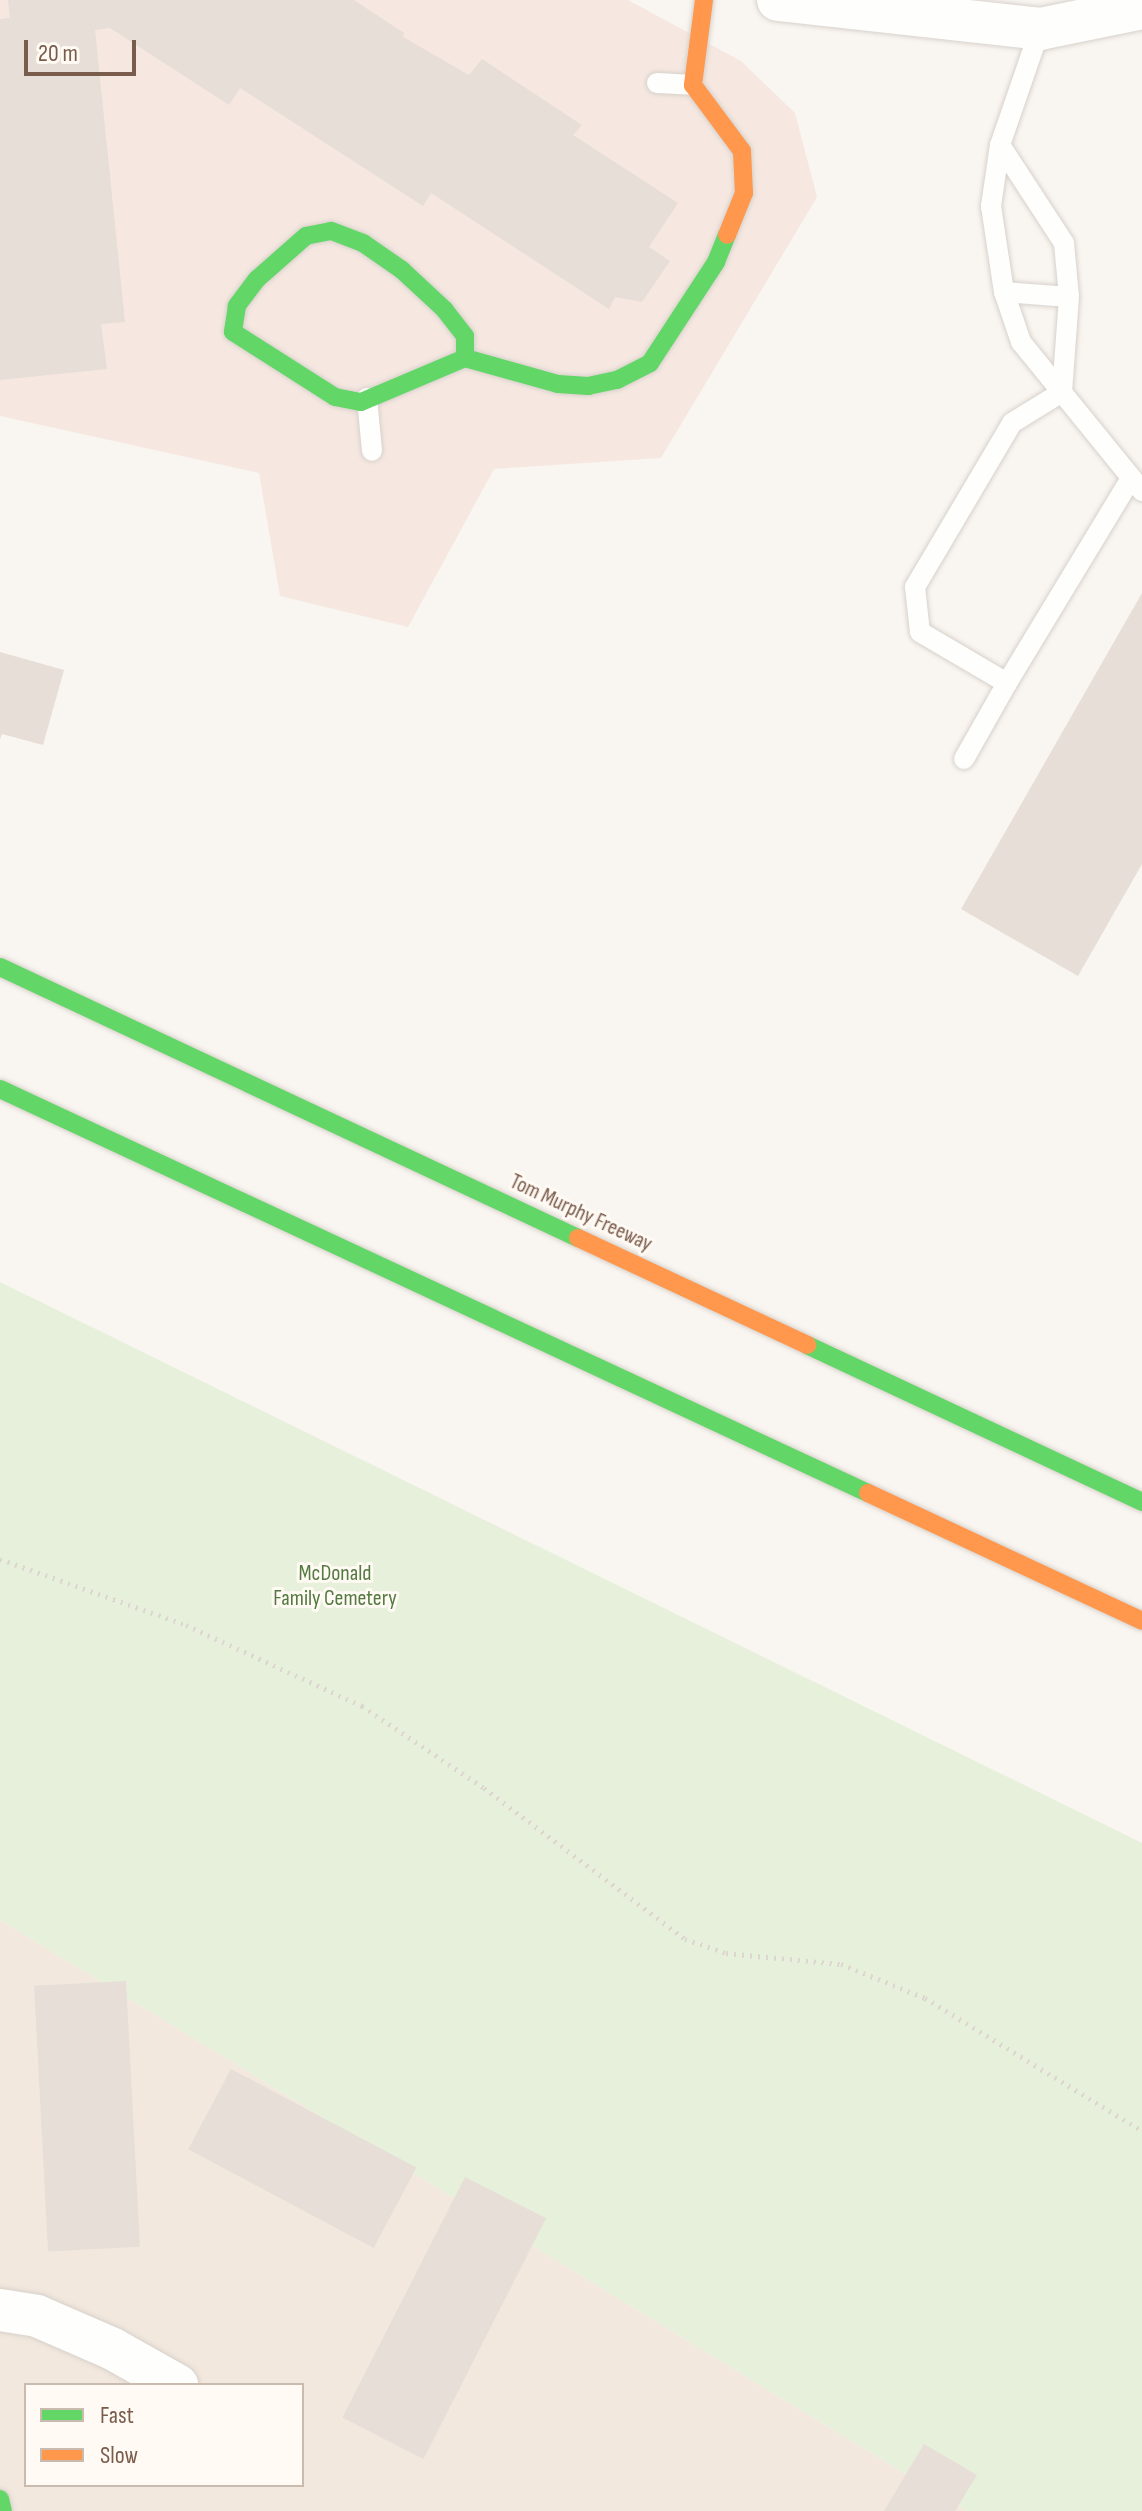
<!DOCTYPE html>
<style>
body{margin:0}
#map{position:relative;width:1142px;height:2511px;overflow:hidden;background:#f9f5f0;font-family:"Sofia Sans Condensed",sans-serif}
div>[style]{position:absolute}
[style*='--x']{left:calc(var(--x)*1px);top:calc(var(--y)*1px);width:calc(var(--w)*1px);rotate:calc(var(--a)*1deg)}
.residential>*{inset:0;background:#f2e8de}
.commercial>*{inset:0;background:#f6e8e1}
.green>*{inset:0;background:#e7f0db}
.building>*{inset:0;background:#e6ded7;transform-origin:0 0}
.path>*{height:5px;margin-top:-2.5px;transform-origin:0;background:repeating-linear-gradient(90deg,#dcd5d0 0 2px,transparent 0 8px)}
.roads{filter:drop-shadow(0 0 2px #d7d1cb) drop-shadow(0 0 2px #d7d1cb)}
.lane>*{height:20px;margin:-10px;padding:0 10px;transform-origin:10px;border-radius:10px;background:#fefefd}
.street>*{height:42px;margin:-21px;padding:0 21px;transform-origin:21px;border-radius:21px;background:#fefefd}
.fast>*{height:18px;margin:-9px;padding:0 9px;transform-origin:9px;border-radius:9px;background:#63d668}
.slow>*{height:18px;margin:-9px;padding:0 9px;transform-origin:9px;border-radius:9px;background:#ff974d}
span{translate:-50% -50%;white-space:nowrap;text-align:center;line-height:1.15;-webkit-text-stroke:6px #fffaf3;paint-order:stroke}
.street-label{font-size:22px;color:#7a5c4d}
.park-label{font-size:22px;color:#537a41}
.legend{position:absolute;left:24px;top:2383px;width:280px;height:104px;box-sizing:border-box;background:#fffaf3;border:2px solid #cabbb1;margin:0;padding:10px 14px;list-style:none;font-size:24px;color:#7a5c4d}
.legend li{display:flex;align-items:center;gap:16px;height:40px}
.legend b{width:40px;border:2px solid #cabbb1}
.scale{position:absolute;left:24px;top:40px;width:112px;height:36px;box-sizing:border-box;border:4px solid #7a5c4d;border-top:0;padding-left:10px;font-size:24px;line-height:28px;white-space:nowrap;color:#7a5c4d;-webkit-text-stroke:6px #fffaf3;paint-order:stroke}
</style>
<div id="map">
<div class="residential">
<i style="clip-path:polygon(evenodd,0 1920px,966px 2511px,0 2511px,0 1920px,26px 2385px,302px 2385px,302px 2485px,26px 2485px,26px 2385px)"></i>
</div>
<div class="commercial">
<i style="clip-path:polygon(0 0,628px 0,741px 61px,795px 113px,817px 197px,661px 458px,494px 469px,408px 627px,280px 596px,259px 473px,0 416px)"></i>
</div>
<div class="green">
<i style="clip-path:polygon(0 1282px,1142px 1843px,1142px 2511px,966px 2511px,0 1920px)"></i>
</div>
<div class="building">
<i style="clip-path:polygon(8px 0,354px 0,404px 33px,403px 37px,469px 75px,482px 59px,582px 125px,573px 135px,678px 203px,649px 247px,670px 261px,642px 302px,615px 297px,609px 309px,431px 193px,423px 206px,240px 88px,229px 105px,110px 28px,95px 30px,125px 322px,101px 324px,107px 369px,0 380px,0 19px,10px 18px)"></i>
<i style="clip-path:polygon(1142px 593px,1142px 864px,1078px 976px,961px 909px)"></i>
<i style="clip-path:polygon(0 652px,64px 670px,43px 745px,2px 734px,0 739px)"></i>
<i style="left:126px;top:1981px;width:266px;height:92px;rotate:87deg"></i>
<i style="left:231px;top:2069px;width:210px;height:91px;rotate:28deg"></i>
<i style="left:465px;top:2177px;width:91px;height:270px;rotate:27deg"></i>
<i style="clip-path:polygon(924px 2444px,977px 2475px,955px 2511px,884px 2511px)"></i>
</div>
<div class="path">
<i style="--x:0;--y:1559;--w:197;--a:19.5"></i>
<i style="--x:186;--y:1625;--w:194;--a:24.7"></i>
<i style="--x:362;--y:1706;--w:147;--a:33.9"></i>
<i style="--x:484;--y:1788;--w:251;--a:36.9"></i>
<i style="--x:685;--y:1939;--w:43;--a:18.9"></i>
<i style="--x:726;--y:1953;--w:116;--a:5.5"></i>
<i style="--x:841;--y:1964;--w:91;--a:22"></i>
<i style="--x:925;--y:1998;--w:255;--a:31.5"></i>
</div>
<div class="roads">
<div class="lane">
<i style="--x:1040;--y:29;--w:123;--a:109"></i>
<i style="--x:1000;--y:145;--w:62;--a:98.4"></i>
<i style="--x:991;--y:206;--w:87;--a:81.4"></i>
<i style="--x:1004;--y:292;--w:53;--a:71.2"></i>
<i style="--x:1021;--y:342;--w:192;--a:50.9"></i>
<i style="--x:657;--y:83;--w:36;--a:3"></i>
<i style="--x:1000;--y:145;--w:117;--a:56.9"></i>
<i style="--x:1064;--y:243;--w:54;--a:84.7"></i>
<i style="--x:1069;--y:297;--w:95;--a:94.2"></i>
<i style="--x:1004;--y:292;--w:65;--a:4.4"></i>
<i style="--x:1062;--y:392;--w:59;--a:148.2"></i>
<i style="--x:1012;--y:423;--w:191;--a:120.6"></i>
<i style="--x:915;--y:587;--w:45;--a:83.7"></i>
<i style="--x:920;--y:632;--w:101;--a:30.4"></i>
<i style="--x:1007;--y:683;--w:240;--a:-58.8"></i>
<i style="--x:367;--y:398;--w:53;--a:84.6"></i>
<i style="--x:964;--y:759;--w:87;--a:-60.5"></i>
</div>
<div class="street">
<i style="--x:778;--y:0;--w:264;--a:6.3"></i>
<i style="--x:1040;--y:29;--w:104;--a:-11.6"></i>
<i style="--x:0;--y:2310;--w:37;--a:9"></i>
<i style="--x:37;--y:2316;--w:81;--a:23.4"></i>
<i style="--x:111;--y:2348;--w:76;--a:29.3"></i>
</div>
<div class="fast">
<i style="--x:465;--y:358;--w:22;--a:-90"></i>
<i style="--x:465;--y:336;--w:33;--a:-128"></i>
<i style="--x:445;--y:310;--w:59;--a:-137.1"></i>
<i style="--x:402;--y:270;--w:47;--a:-145.3"></i>
<i style="--x:363;--y:243;--w:34;--a:-159"></i>
<i style="--x:331;--y:231;--w:25;--a:169"></i>
<i style="--x:306;--y:236;--w:65;--a:138.7"></i>
<i style="--x:257;--y:279;--w:34;--a:127"></i>
<i style="--x:237;--y:306;--w:26;--a:99"></i>
<i style="--x:233;--y:332;--w:121;--a:32.5"></i>
<i style="--x:335;--y:397;--w:26;--a:11"></i>
<i style="--x:361;--y:402;--w:113;--a:-22.9"></i>
<i style="--x:465;--y:358;--w:97;--a:15.6"></i>
<i style="--x:558;--y:384;--w:30;--a:4"></i>
<i style="--x:588;--y:386;--w:30;--a:-12"></i>
<i style="--x:617;--y:380;--w:37;--a:-27"></i>
<i style="--x:650;--y:363;--w:121;--a:-56.8"></i>
<i style="--x:716;--y:262;--w:29;--a:-68"></i>
<i style="--x:0;--y:967;--w:638;--a:25.12"></i>
<i style="--x:0;--y:1089;--w:957;--a:24.96"></i>
<i style="--x:807;--y:1345;--w:370;--a:25.1"></i>
<i style="--x:0;--y:2499;--w:12;--a:76"></i>
</div>
<div class="slow">
<i style="--x:704;--y:0;--w:86;--a:97.4"></i>
<i style="--x:693;--y:85;--w:82;--a:53.4"></i>
<i style="--x:742;--y:151;--w:42;--a:87.3"></i>
<i style="--x:744;--y:193;--w:45;--a:112"></i>
<i style="--x:578;--y:1238;--w:253;--a:25"></i>
<i style="--x:868;--y:1493;--w:302;--a:25"></i>
</div>
</div>
<div class="street-label">
<span style="left:581px;top:1213px;rotate:25deg">Tom Murphy Freeway</span>
</div>
<div class="park-label">
<span style="left:335px;top:1586px">McDonald<br>Family Cemetery</span>
</div>
<ul class="legend">
<li><b style="height:10px;background:#63d668"></b>Fast</li>
<li><b style="height:10px;background:#ff974d"></b>Slow</li>
</ul>
<div class="scale">20 m</div>
</div>
